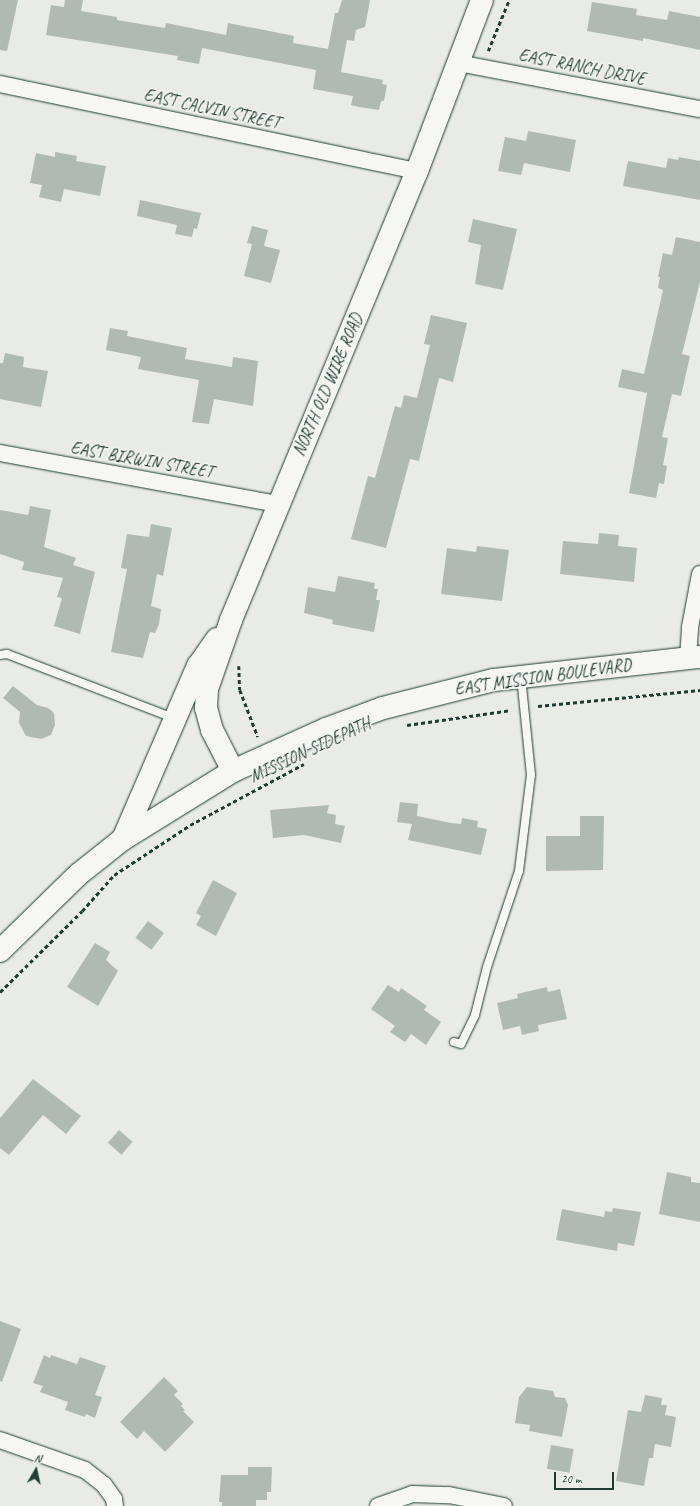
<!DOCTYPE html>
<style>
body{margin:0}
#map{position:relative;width:700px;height:1506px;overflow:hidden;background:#e9ebe7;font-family:Caveat,sans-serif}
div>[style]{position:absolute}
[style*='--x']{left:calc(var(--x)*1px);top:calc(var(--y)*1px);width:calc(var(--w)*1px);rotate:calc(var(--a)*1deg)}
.building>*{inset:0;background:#b0bab5;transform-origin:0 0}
.path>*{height:2.5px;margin-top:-1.25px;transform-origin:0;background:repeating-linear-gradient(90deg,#1f3d34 0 4px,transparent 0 7px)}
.roads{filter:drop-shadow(0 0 1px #1f3d34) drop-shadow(0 0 1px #1f3d34)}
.lane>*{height:8px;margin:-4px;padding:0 4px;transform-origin:4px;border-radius:4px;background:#f6f6f2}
.street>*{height:16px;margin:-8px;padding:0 8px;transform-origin:8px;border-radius:8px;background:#f6f6f2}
.secondary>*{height:22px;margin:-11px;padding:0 11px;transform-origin:11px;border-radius:11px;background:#f6f6f2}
span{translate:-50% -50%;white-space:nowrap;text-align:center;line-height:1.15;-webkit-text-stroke:3px #f6f6f2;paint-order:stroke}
.street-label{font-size:17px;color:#1f3d34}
.north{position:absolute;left:16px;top:1450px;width:40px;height:40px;-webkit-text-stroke:3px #f6f6f2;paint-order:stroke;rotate:9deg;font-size:11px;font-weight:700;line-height:16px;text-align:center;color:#1f3d34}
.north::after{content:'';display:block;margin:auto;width:14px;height:18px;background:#1f3d34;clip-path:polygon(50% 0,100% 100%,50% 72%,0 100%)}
.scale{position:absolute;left:554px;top:1472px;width:60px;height:18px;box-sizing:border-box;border:2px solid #1f3d34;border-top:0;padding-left:5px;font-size:12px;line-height:14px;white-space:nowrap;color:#1f3d34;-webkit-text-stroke:3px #f6f6f2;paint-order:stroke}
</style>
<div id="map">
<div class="building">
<i style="clip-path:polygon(0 0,18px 0,7px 51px,0 50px)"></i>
<i style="clip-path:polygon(65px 0,83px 0,81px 11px,117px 17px,117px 20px,165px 28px,166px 23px,226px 35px,228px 23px,294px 36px,293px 43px,328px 49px,335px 13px,338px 13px,342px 0,370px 0,365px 27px,356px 30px,354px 41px,347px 40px,341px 72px,383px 80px,382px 84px,387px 85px,384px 101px,381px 101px,379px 110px,359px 107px,351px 105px,353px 96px,313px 89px,316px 70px,202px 48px,199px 64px,177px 60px,178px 56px,46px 35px,51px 5px,64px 7px)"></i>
<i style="clip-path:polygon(592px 2px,637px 9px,636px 15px,667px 20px,669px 11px,700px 17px,700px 50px,643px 38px,643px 41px,587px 31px)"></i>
<i style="clip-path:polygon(528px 131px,576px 140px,570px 172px,524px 163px,521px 175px,498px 171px,505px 137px,526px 141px)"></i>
<i style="clip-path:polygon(55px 152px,77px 156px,76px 161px,106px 166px,100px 196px,64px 189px,61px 202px,39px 197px,42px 185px,30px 183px,36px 153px,55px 157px)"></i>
<i style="clip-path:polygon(679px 157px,700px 161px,700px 200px,623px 186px,628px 161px,666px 168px,668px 158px,678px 160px)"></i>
<i style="clip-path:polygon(140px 200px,201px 213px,197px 229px,194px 228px,192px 237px,175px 234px,177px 225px,137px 216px)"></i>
<i style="clip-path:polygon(473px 219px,517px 229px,503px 290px,475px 284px,481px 245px,468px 242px)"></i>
<i style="clip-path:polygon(252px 226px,268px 230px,264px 246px,280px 250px,271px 283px,244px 276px,252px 244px,247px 243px)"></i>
<i style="clip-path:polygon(676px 237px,700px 242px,700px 282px,682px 354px,690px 356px,681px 396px,672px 394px,662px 437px,668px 438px,663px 465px,667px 466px,664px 484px,659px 483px,656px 498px,629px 493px,647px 393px,618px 387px,622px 369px,644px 374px,663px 290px,658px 288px,660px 277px,658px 277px,663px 253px,672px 255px)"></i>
<i style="clip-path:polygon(431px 315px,467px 323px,453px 382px,439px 378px,419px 461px,410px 459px,386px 548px,351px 539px,368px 476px,375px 478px,395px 406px,401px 408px,404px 395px,417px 398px,430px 345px,424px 344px)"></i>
<i style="clip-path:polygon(110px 328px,128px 331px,127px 336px,187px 348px,185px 359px,232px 367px,233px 357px,258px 361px,253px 406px,214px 399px,209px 424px,192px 422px,199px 380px,138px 369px,141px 357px,106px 350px)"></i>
<i style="clip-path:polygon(5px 353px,24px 357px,23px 367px,48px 371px,41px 407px,0 399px,0 363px,3px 363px)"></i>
<i style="clip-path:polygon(30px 506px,51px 510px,44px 547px,76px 558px,73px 565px,95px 572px,80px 634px,54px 626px,62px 598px,57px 597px,63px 578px,22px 570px,24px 562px,0 554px,0 510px,28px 515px)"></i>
<i style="clip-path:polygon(151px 524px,172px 528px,163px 576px,157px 574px,151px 606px,161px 609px,159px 624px,155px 633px,150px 632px,143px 658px,111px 652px,127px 569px,121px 568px,127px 534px,149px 537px)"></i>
<i style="clip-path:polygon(599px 533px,619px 535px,618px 546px,637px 548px,634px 582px,560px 574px,563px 541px,598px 544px)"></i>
<i style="clip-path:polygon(477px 546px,509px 550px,502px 601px,441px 594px,447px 548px,476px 552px)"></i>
<i style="clip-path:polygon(338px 576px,375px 583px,374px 589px,378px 589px,376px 600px,380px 600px,374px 632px,332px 624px,333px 620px,304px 613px,308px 587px,335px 592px)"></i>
<i style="clip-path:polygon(13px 686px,37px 705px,48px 708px,54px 713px,55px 725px,51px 735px,41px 739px,26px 736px,19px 723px,20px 712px,3px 698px)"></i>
<i style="clip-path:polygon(400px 802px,418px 804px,417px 816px,451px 823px,461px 824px,462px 818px,478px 821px,477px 827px,487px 829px,481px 855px,408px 840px,412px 824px,397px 822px)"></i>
<i style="clip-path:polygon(329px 805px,327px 813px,336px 815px,335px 824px,345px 826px,341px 843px,304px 835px,273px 838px,270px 810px)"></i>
<i style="clip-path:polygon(580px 816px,604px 816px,603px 870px,546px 871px,546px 836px,580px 836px)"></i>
<i style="clip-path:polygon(213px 880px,237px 893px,216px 936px,196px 925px,201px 916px,196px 913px)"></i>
<i style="left:148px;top:921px;width:20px;height:21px;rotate:37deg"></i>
<i style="clip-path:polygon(95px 943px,110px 952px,106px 960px,118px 971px,98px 1006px,67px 987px)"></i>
<i style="clip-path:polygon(388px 985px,399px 992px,401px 988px,427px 1006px,424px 1010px,441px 1022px,426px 1045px,411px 1034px,405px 1042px,390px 1032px,395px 1026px,371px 1009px)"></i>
<i style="clip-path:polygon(547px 987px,548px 992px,560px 989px,567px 1019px,538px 1025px,539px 1031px,522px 1035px,520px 1026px,503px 1030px,497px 1003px,518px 998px,517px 994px)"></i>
<i style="clip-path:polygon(33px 1079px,81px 1116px,66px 1134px,43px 1115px,9px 1155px,0 1148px,0 1118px)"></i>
<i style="left:119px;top:1130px;width:18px;height:17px;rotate:41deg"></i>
<i style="clip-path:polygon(667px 1172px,691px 1177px,691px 1182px,700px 1183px,700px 1222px,659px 1214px)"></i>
<i style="clip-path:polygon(613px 1208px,641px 1212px,634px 1246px,618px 1243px,617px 1251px,556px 1240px,562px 1209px,604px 1217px,605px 1211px,612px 1212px)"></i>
<i style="clip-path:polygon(0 1321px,21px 1329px,2px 1382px,0 1381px)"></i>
<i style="clip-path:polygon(44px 1355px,50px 1358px,51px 1355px,77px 1364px,80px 1357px,106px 1366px,95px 1395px,102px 1397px,95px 1418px,86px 1414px,85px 1417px,65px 1410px,68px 1402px,40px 1392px,43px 1386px,33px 1383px)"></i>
<i style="clip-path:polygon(164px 1377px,178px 1391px,174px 1395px,183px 1404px,181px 1406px,185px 1410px,183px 1411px,194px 1422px,165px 1452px,144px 1431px,137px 1439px,120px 1422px)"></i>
<i style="clip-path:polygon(527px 1387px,553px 1391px,555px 1397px,565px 1398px,568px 1405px,562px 1437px,529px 1431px,530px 1425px,515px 1423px,519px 1397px)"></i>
<i style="clip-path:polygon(645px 1395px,662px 1398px,661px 1405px,667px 1405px,665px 1415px,676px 1417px,671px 1447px,655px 1444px,653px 1458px,649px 1458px,644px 1486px,616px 1481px,628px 1410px,641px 1412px)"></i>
<i style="left:551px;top:1445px;width:23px;height:24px;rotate:10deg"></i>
<i style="clip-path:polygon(248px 1467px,272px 1467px,271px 1492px,267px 1492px,267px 1500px,256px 1500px,256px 1506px,222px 1506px,222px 1502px,219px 1502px,221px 1475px,248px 1475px)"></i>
</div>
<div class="path">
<i style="--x:488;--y:51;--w:55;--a:-67.6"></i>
<i style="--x:239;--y:666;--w:24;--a:88"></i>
<i style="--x:240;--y:690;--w:50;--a:69"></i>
<i style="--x:538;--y:706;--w:163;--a:-5.6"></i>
<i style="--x:407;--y:725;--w:105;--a:-8.2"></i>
<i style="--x:0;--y:992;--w:115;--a:-44.6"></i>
<i style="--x:82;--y:911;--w:48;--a:-48.4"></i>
<i style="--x:114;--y:875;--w:91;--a:-33.3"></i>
<i style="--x:190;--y:825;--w:129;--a:-28.2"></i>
</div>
<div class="roads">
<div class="lane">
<i style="--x:0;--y:655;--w:7;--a:-8"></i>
<i style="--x:7;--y:654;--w:179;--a:21"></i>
<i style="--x:454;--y:1042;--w:7;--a:16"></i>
<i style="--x:461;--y:1044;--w:32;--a:-64"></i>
<i style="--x:475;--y:1015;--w:49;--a:-76"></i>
<i style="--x:487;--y:967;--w:101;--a:-71.6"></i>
<i style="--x:519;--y:871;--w:97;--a:-82.9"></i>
<i style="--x:531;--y:775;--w:99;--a:-95.8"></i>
</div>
<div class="street">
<i style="--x:458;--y:63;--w:246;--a:10.8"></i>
<i style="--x:0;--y:84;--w:426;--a:11.8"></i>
<i style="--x:0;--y:453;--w:283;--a:10.4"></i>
<i style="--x:688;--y:658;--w:31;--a:-86"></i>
<i style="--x:690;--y:627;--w:54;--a:-79.3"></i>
<i style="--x:0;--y:1440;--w:90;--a:19.4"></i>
<i style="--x:85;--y:1470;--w:24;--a:38"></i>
<i style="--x:104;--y:1485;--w:17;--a:54"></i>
<i style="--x:114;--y:1499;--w:7;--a:82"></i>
<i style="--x:378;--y:1506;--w:36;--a:-19"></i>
<i style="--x:412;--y:1494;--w:37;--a:2"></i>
<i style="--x:449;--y:1495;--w:56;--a:11.3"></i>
</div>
<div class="secondary">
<i style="--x:233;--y:771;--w:46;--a:-117.1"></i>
<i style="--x:212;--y:730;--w:23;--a:-105"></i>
<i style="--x:206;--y:708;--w:19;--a:-87"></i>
<i style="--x:207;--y:689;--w:73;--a:-70.8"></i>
<i style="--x:231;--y:620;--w:486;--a:-67.5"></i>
<i style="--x:417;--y:171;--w:183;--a:-69.2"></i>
<i style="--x:123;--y:839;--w:189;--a:-66.6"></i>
<i style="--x:198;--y:666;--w:33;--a:-55"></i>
<i style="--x:0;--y:951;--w:110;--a:-44.3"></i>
<i style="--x:79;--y:874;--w:56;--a:-38.5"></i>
<i style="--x:123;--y:839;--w:129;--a:-31.7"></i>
<i style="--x:233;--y:771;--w:102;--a:-24.3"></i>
<i style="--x:326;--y:729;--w:61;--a:-20.2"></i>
<i style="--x:383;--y:708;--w:114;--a:-14.2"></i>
<i style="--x:494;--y:680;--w:207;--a:-6.4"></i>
</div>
</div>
<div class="street-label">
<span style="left:582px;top:67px;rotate:11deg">EAST RANCH DRIVE</span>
<span style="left:212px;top:109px;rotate:12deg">EAST CALVIN STREET</span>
<span style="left:328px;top:385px;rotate:-67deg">NORTH OLD WIRE ROAD</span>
<span style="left:142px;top:460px;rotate:10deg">EAST BIRWIN STREET</span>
<span style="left:543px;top:677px;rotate:-8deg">EAST MISSION BOULEVARD</span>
<span style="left:310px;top:750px;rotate:-25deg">MISSION SIDEPATH</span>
</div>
<div class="north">N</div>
<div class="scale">20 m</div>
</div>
